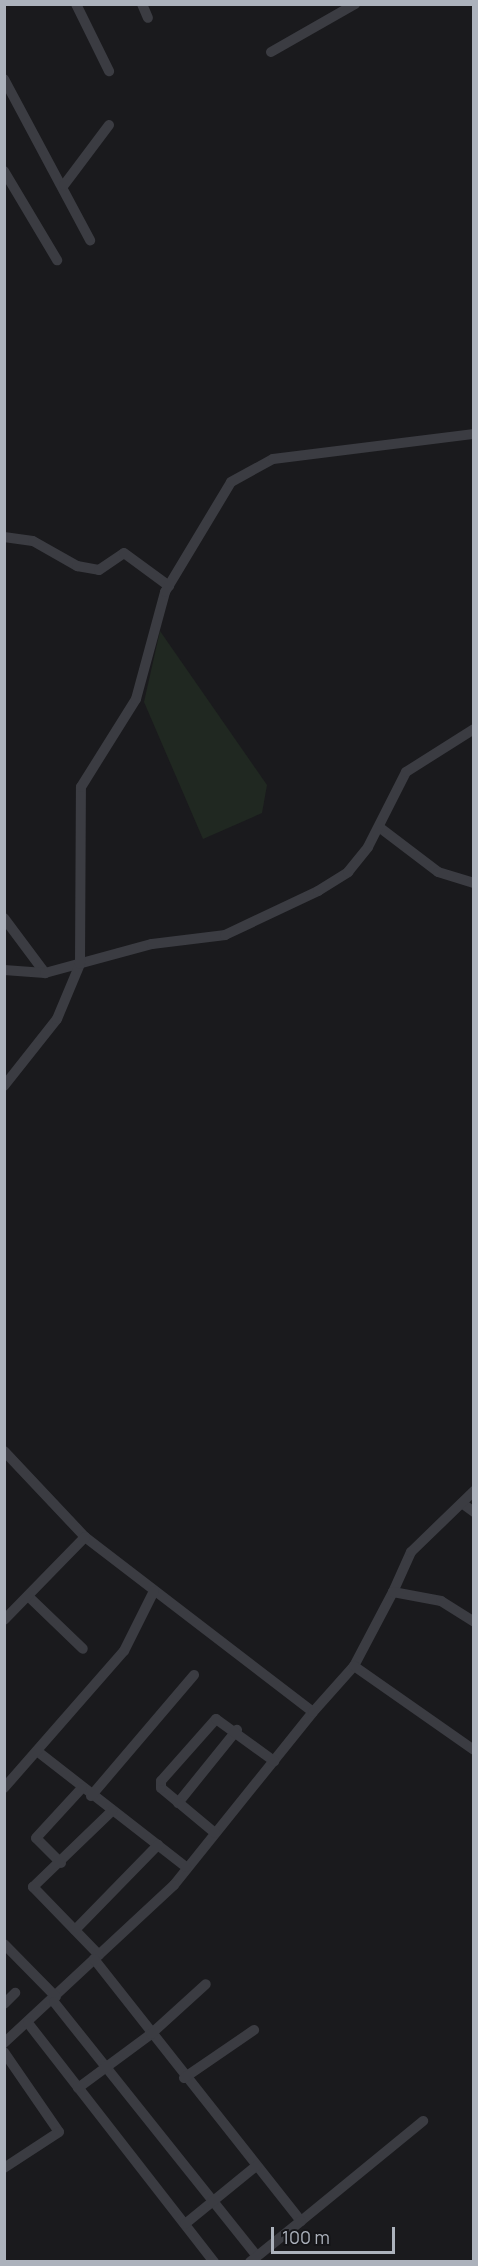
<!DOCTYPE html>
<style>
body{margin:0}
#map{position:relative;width:478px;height:2266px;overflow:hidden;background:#1a1a1d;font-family:Manrope,sans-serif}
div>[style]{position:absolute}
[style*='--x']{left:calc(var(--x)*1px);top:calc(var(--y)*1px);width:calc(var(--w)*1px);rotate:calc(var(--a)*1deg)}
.green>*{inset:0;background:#202821}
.minor>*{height:10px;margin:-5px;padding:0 5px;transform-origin:5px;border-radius:5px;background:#3b3c42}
span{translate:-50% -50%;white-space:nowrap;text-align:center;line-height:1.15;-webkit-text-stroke:4.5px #151518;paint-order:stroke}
.frame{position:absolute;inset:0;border:6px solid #acb2bc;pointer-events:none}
.scale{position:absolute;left:271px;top:2227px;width:124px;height:27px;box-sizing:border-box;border:3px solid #acb2bc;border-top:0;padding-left:8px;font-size:18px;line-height:21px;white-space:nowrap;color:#acb2bc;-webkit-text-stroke:4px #151518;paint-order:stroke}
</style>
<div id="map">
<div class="green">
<i style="clip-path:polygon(160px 631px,267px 785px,262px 813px,203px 839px,144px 702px)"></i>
</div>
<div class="minor">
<i style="--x:76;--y:4;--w:75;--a:63.8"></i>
<i style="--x:142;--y:4;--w:15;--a:67"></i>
<i style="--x:271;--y:52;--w:97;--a:-29.7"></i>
<i style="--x:4;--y:79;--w:183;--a:61.9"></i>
<i style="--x:4;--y:171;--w:104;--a:59.2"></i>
<i style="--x:64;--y:185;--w:75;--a:-53.1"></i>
<i style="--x:4;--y:537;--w:29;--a:8"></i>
<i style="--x:33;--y:541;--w:51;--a:29.6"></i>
<i style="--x:77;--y:566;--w:22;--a:10"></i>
<i style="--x:99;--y:570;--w:30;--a:-34"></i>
<i style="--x:124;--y:553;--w:56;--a:36.3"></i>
<i style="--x:379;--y:827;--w:74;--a:37.3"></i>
<i style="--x:438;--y:872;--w:38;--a:17"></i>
<i style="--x:4;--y:918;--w:69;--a:53.3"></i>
<i style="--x:4;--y:970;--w:41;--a:4.2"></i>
<i style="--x:45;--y:973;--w:111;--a:-15.2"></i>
<i style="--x:152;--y:944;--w:74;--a:-7"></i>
<i style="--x:225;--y:935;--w:103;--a:-25.3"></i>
<i style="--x:318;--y:891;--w:36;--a:-32"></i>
<i style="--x:348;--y:872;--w:32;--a:-51"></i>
<i style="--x:368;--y:847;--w:84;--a:-63.1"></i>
<i style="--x:406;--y:772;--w:80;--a:-32.3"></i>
<i style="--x:4;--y:1086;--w:85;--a:-51.7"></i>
<i style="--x:57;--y:1019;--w:60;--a:-67.3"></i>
<i style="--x:80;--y:964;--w:177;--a:-89.7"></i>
<i style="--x:81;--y:787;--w:104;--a:-58"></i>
<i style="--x:136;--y:699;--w:111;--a:-74.8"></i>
<i style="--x:165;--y:592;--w:128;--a:-59"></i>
<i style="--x:231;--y:482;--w:48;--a:-28.7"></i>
<i style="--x:273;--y:459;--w:203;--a:-7.1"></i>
<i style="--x:4;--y:1451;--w:118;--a:46.7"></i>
<i style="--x:85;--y:1537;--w:287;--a:37.5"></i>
<i style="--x:313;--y:1712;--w:222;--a:128.8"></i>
<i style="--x:174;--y:1885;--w:232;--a:137.1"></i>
<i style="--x:463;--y:1504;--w:14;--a:36"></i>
<i style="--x:393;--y:1592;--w:44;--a:-65.8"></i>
<i style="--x:411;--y:1552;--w:88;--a:-44.1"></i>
<i style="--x:28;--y:1596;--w:76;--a:43.9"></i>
<i style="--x:4;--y:1620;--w:116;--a:-45.7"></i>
<i style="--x:354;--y:1666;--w:84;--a:-62.2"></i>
<i style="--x:393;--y:1592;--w:49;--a:10.6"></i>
<i style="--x:441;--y:1601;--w:39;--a:32"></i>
<i style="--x:313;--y:1712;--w:62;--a:-48.3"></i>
<i style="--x:354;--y:1666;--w:146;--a:35"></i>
<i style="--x:37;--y:1751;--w:189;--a:37.9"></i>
<i style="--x:4;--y:1788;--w:182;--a:-48.8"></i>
<i style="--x:124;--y:1651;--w:67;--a:-63.4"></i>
<i style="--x:91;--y:1796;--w:159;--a:-49.6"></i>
<i style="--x:178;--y:1803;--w:94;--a:-51.1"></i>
<i style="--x:215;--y:1833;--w:70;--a:-140.2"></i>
<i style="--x:161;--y:1788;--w:7;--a:-90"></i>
<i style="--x:161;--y:1781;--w:83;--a:-48.4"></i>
<i style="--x:216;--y:1719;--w:72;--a:35.9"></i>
<i style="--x:61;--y:1863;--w:35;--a:-135"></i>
<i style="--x:36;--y:1838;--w:68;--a:-47.4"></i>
<i style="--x:75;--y:1930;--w:119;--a:-45.7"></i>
<i style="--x:4;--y:1944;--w:74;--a:45.5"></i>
<i style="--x:99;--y:1955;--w:95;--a:-134.1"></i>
<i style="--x:33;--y:1887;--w:110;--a:-43.9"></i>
<i style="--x:94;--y:1959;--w:334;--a:51.7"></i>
<i style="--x:301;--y:2221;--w:158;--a:-39.3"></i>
<i style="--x:54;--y:2002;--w:325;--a:51.4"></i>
<i style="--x:4;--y:2004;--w:16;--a:-45"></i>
<i style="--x:28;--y:2023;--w:303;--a:52.1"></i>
<i style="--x:4;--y:2052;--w:97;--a:55.5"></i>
<i style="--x:59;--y:2132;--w:66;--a:146.8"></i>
<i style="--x:184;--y:2078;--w:85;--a:-34.4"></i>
<i style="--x:78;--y:2088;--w:91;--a:-36.5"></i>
<i style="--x:151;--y:2034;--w:74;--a:-42.3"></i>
<i style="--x:185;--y:2224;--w:92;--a:-39.2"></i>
<i style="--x:250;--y:2262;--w:65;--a:-38.8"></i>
</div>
<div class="frame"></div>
<div class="scale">100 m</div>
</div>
